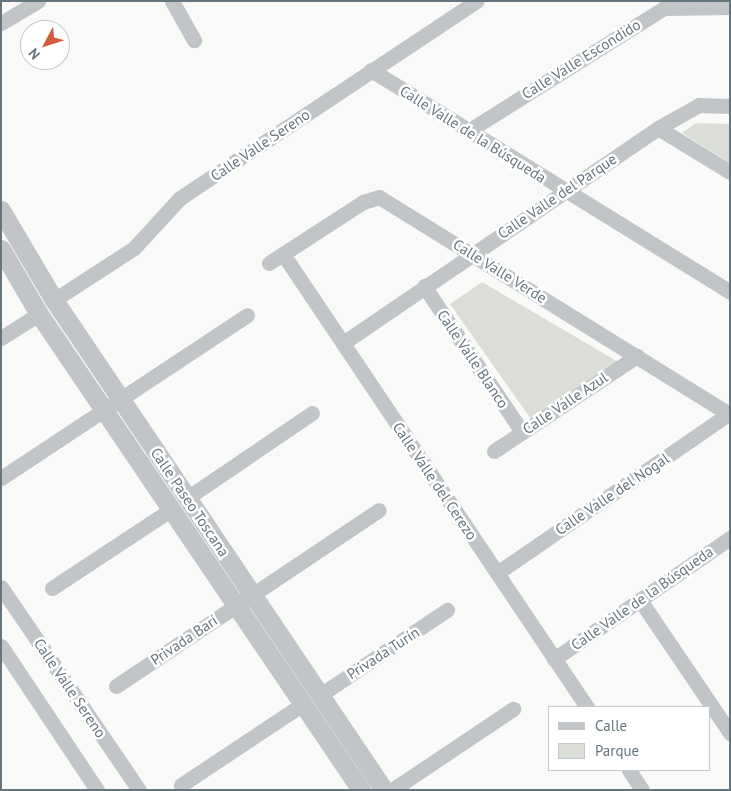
<!DOCTYPE html>
<meta charset="utf-8">
<style>
body{margin:0}
#map{position:relative;width:731px;height:791px;overflow:hidden;background:#f9f9f7;font-family:"PT Sans",sans-serif}
div>[style]{position:absolute}
[style*='--x']{left:calc(var(--x)*1px);top:calc(var(--y)*1px);width:calc(var(--w)*1px);rotate:calc(var(--a)*1deg)}
.green>*{inset:0;background:#daded7}
.minor>*{height:15px;margin:-7.5px;padding:0 7.5px;transform-origin:7.5px;border-radius:7.5px;background:#c1c5c8}
.tertiary>*{height:19px;margin:-9.5px;padding:0 9.5px;transform-origin:9.5px;border-radius:9.5px;background:#c1c5c8}
span{translate:-50% -50%;white-space:nowrap;text-align:center;line-height:1.15;-webkit-text-stroke:5px #fff;paint-order:stroke}
.street-label{font-size:15px;color:#66767f}
.frame{position:absolute;inset:0;border:2px solid #66767f;pointer-events:none}
.legend{position:absolute;left:548px;top:706px;width:162px;height:65px;box-sizing:border-box;background:#fff;border:1px solid #c2c8cc;margin:0;padding:6px 9px;list-style:none;font-size:15px;color:#66767f}
.legend li{display:flex;align-items:center;gap:10px;height:25px}
.legend b{width:25px;border:1px solid #c2c8cc}
.north{position:absolute;left:20px;top:20px;width:50px;height:50px;box-sizing:border-box;background:#fff;border:1px solid #c2c8cc;border-radius:50%;rotate:230deg;font-size:14px;font-weight:700;line-height:20px;text-align:center;color:#66767f}
.north::after{content:'';display:block;margin:auto;width:18px;height:22px;background:#d35c3e;clip-path:polygon(50% 0,100% 100%,50% 72%,0 100%)}
</style>
<div id="map">
<div class="green">
<i style="clip-path:polygon(696px 123px,730px 124px,730px 163px,682px 133px)"></i>
<i style="clip-path:polygon(482px 282px,620px 363px,533px 422px,450px 304px)"></i>
</div>
<div class="minor">
<i style="--x:172;--y:1;--w:45;--a:60.6"></i>
<i style="--x:1;--y:23;--w:43;--a:-30.7"></i>
<i style="--x:371;--y:70;--w:422;--a:31.7"></i>
<i style="--x:658;--y:128;--w:84;--a:31.4"></i>
<i style="--x:468;--y:131;--w:231;--a:-32.1"></i>
<i style="--x:664;--y:8;--w:66;--a:-0.9"></i>
<i style="--x:283;--y:254;--w:546;--a:56.14"></i>
<i style="--x:269;--y:263;--w:112;--a:-33"></i>
<i style="--x:363;--y:202;--w:17;--a:-17"></i>
<i style="--x:379;--y:197;--w:413;--a:31.8"></i>
<i style="--x:424;--y:286;--w:176;--a:56.1"></i>
<i style="--x:54;--y:300;--w:95;--a:-33"></i>
<i style="--x:134;--y:248;--w:68;--a:-47.4"></i>
<i style="--x:180;--y:198;--w:356;--a:-33.6"></i>
<i style="--x:1;--y:338;--w:45;--a:-32.3"></i>
<i style="--x:343;--y:343;--w:381;--a:-34.3"></i>
<i style="--x:658;--y:128;--w:47;--a:-29.3"></i>
<i style="--x:699;--y:105;--w:31;--a:2"></i>
<i style="--x:494;--y:451;--w:172;--a:-33.6"></i>
<i style="--x:1;--y:478;--w:295;--a:-33.5"></i>
<i style="--x:187;--y:498;--w:151;--a:-34.2"></i>
<i style="--x:497;--y:573;--w:280;--a:-34.5"></i>
<i style="--x:1;--y:587;--w:245;--a:55.8"></i>
<i style="--x:52;--y:588;--w:144;--a:-33.4"></i>
<i style="--x:640;--y:600;--w:161;--a:55.9"></i>
<i style="--x:1;--y:646;--w:173;--a:56.3"></i>
<i style="--x:554;--y:659;--w:214;--a:-34.5"></i>
<i style="--x:116;--y:686;--w:316;--a:-33.8"></i>
<i style="--x:320;--y:695;--w:153;--a:-33.8"></i>
<i style="--x:629;--y:770;--w:24;--a:57"></i>
<i style="--x:181;--y:785;--w:146;--a:-33.6"></i>
<i style="--x:392;--y:790;--w:146;--a:-33.8"></i>
</div>
<div class="tertiary">
<i style="--x:1;--y:210;--w:104;--a:59.5"></i>
<i style="--x:54;--y:300;--w:591;--a:56.04"></i>
<i style="--x:1;--y:249;--w:75;--a:59.7"></i>
<i style="--x:39;--y:314;--w:575;--a:55.92"></i>
</div>
<div class="street-label">
<span style="left:581px;top:59px;rotate:-32deg">Calle Valle Escondido</span>
<span style="left:473px;top:134px;rotate:32deg">Calle Valle de la Búsqueda</span>
<span style="left:260px;top:145px;rotate:-34deg">Calle Valle Sereno</span>
<span style="left:557px;top:196px;rotate:-34deg">Calle Valle del Parque</span>
<span style="left:500px;top:271px;rotate:32deg">Calle Valle Verde</span>
<span style="left:473px;top:359px;rotate:56deg">Calle Valle Blanco</span>
<span style="left:565px;top:403px;rotate:-34deg">Calle Valle Azul</span>
<span style="left:435px;top:481px;rotate:56deg">Calle Valle del Cerezo</span>
<span style="left:612px;top:494px;rotate:-34deg">Calle Valle del Nogal</span>
<span style="left:190px;top:502px;rotate:56deg">Calle Paseo Toscana</span>
<span style="left:642px;top:598px;rotate:-35deg">Calle Valle de la Búsqueda</span>
<span style="left:184px;top:640px;rotate:-34deg">Privada Barí</span>
<span style="left:383px;top:653px;rotate:-33deg">Privada Turín</span>
<span style="left:70px;top:688px;rotate:56deg">Calle Valle Sereno</span>
</div>
<div class="frame"></div>
<ul class="legend">
<li><b style="height:6px;background:#c1c5c8"></b>Calle</li>
<li><b style="height:14px;background:#daded7"></b>Parque</li>
</ul>
<div class="north">N</div>
</div>
